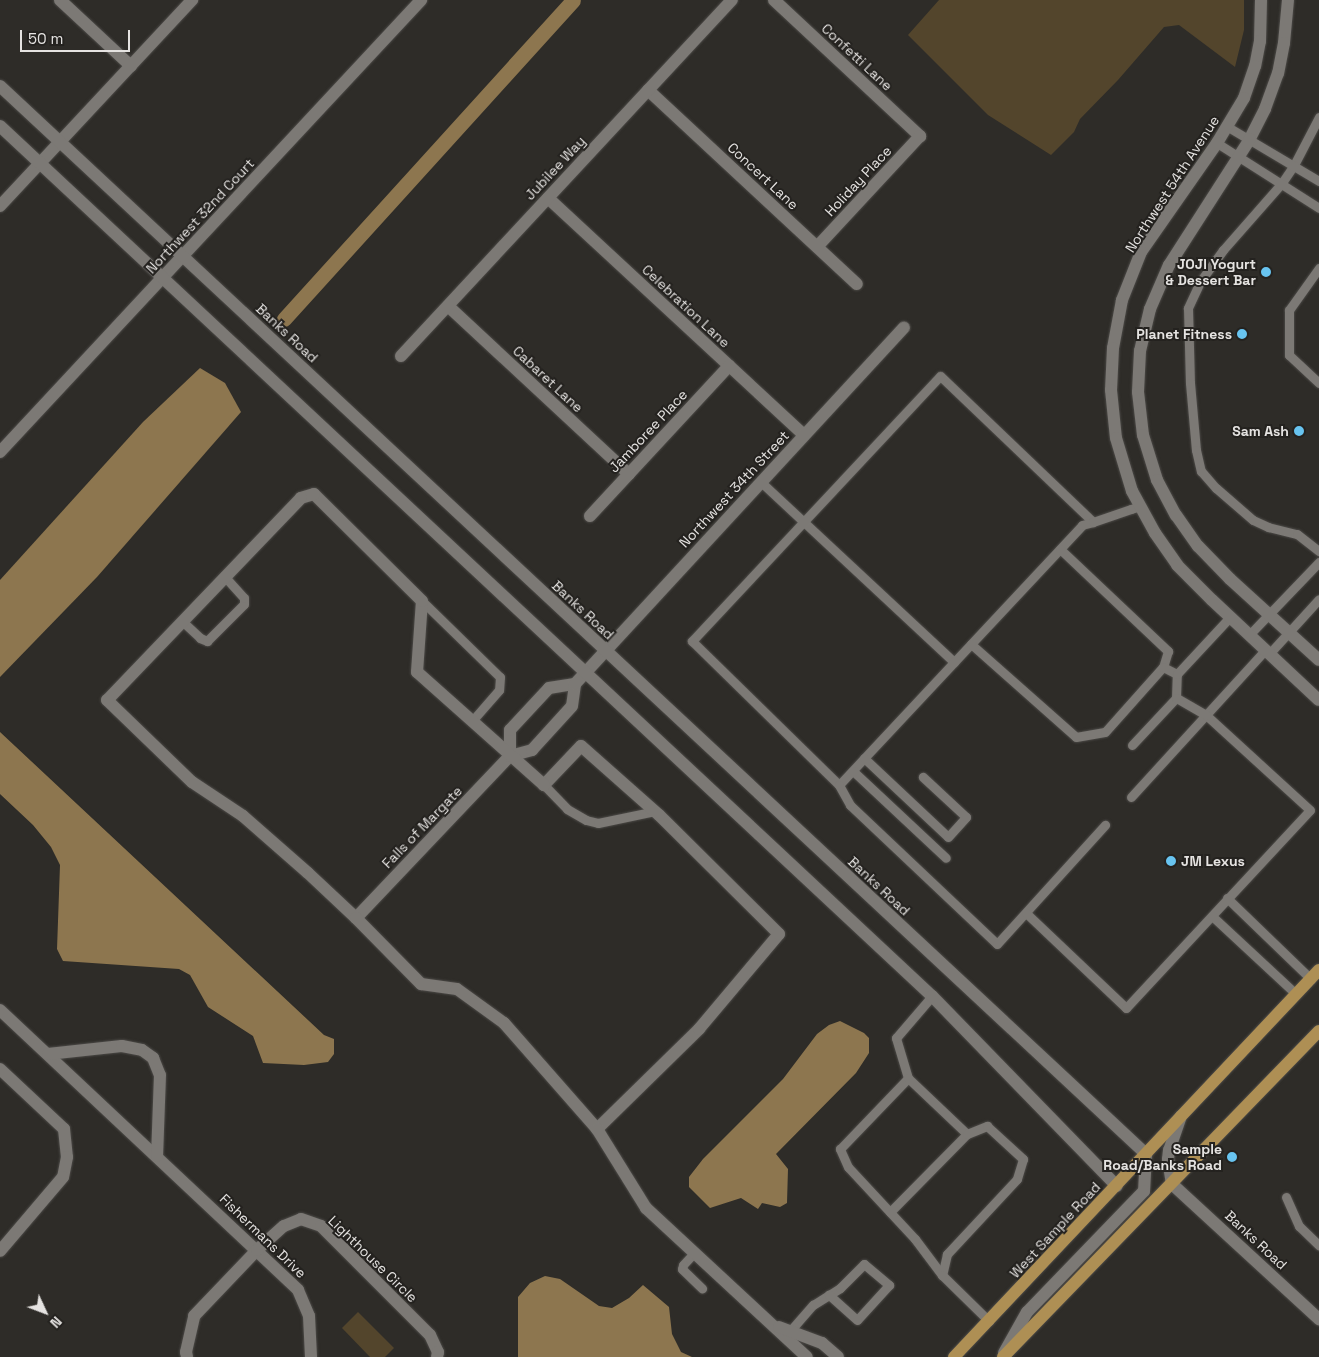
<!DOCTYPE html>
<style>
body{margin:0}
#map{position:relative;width:1319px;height:1357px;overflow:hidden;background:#2e2c28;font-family:"Space Grotesk",sans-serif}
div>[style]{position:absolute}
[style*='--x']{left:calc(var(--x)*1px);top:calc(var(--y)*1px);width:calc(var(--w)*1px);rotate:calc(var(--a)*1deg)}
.green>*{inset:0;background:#53452c}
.water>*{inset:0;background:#8d764f}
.canal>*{height:15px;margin:-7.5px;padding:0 7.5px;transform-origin:7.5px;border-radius:7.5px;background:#8d764f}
.roads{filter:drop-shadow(0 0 1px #4c4a47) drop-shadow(0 0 1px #4c4a47)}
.service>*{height:9px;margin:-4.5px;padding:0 4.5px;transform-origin:4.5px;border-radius:4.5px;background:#7c7975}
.minor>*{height:12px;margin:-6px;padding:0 6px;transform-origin:6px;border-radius:6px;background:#7c7975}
.tertiary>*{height:12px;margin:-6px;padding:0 6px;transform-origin:6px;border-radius:6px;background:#7c7975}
.primary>*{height:12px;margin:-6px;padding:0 6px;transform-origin:6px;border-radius:6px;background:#ae8f54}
.dots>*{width:14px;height:14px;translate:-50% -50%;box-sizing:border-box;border:2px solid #24221f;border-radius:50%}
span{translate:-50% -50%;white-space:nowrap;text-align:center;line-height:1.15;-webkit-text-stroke:4px #24221f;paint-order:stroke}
.street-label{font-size:14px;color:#e5e3e1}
.poi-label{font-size:14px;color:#e5e3e1;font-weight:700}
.right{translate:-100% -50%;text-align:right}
.left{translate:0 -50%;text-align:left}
.north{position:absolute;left:20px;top:1287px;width:50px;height:50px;-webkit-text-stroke:4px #24221f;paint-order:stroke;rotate:133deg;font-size:14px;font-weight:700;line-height:20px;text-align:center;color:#e5e3e1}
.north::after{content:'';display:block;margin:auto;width:18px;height:22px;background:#e5e3e1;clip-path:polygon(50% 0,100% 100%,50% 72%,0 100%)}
.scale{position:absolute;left:20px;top:30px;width:110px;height:22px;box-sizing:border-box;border:2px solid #e5e3e1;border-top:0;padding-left:6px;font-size:15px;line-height:18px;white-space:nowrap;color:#e5e3e1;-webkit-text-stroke:4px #24221f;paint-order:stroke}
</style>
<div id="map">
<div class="green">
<i style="clip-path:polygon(939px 0,1244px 0,1244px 30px,1235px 67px,1179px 25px,1164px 27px,1118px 80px,1080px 119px,1074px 132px,1051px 155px,988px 115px,908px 35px)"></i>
<i style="clip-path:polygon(358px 1312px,394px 1348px,385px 1357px,370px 1357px,342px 1328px)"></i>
</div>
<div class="water">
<i style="clip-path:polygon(200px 368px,225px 383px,241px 412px,97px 577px,0 677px,0 580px,143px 422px)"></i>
<i style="clip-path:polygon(0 732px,324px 1035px,334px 1039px,334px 1054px,328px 1062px,304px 1065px,263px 1063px,253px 1036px,208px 1007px,190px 975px,179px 969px,63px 961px,57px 949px,60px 865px,51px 847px,33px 825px,0 794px)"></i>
<i style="clip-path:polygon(840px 1021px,864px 1033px,869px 1038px,869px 1053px,856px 1073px,776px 1154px,788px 1169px,787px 1203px,780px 1207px,762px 1203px,758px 1209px,741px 1198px,710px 1208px,689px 1187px,689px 1177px,703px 1159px,783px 1079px,817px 1034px,829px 1025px)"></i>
<i style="clip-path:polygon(545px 1276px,560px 1279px,599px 1306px,612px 1308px,629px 1298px,643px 1285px,669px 1307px,672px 1334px,681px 1352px,692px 1357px,518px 1357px,518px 1297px,530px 1283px)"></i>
</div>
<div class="canal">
<i style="--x:284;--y:319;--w:430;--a:-47.8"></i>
</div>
<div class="roads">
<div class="service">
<i style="--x:1319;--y:117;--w:54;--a:117.5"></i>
<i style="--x:1294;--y:165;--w:23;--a:124"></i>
<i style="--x:1281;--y:184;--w:88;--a:131.3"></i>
<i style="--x:1223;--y:250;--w:39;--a:126"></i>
<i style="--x:1200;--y:282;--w:29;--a:115"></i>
<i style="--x:1188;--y:308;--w:75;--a:88.5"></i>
<i style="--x:1190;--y:383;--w:67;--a:84.9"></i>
<i style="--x:1196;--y:450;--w:22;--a:77"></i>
<i style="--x:1201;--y:471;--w:23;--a:49"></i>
<i style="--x:1216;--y:488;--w:49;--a:40.9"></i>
<i style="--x:1253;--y:520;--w:17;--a:25"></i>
<i style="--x:1268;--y:527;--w:30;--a:14"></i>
<i style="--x:1297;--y:534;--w:28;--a:38"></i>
<i style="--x:1228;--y:127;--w:106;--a:30.7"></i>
<i style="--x:1217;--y:143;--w:121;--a:32.5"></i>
<i style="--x:1319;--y:268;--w:52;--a:125.5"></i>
<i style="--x:1289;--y:310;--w:45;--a:90"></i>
<i style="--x:1289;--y:355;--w:41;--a:43"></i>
<i style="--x:761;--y:482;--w:264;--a:43"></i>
<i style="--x:1093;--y:522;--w:211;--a:-136.3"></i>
<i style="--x:940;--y:376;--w:363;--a:133.1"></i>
<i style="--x:692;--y:641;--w:206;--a:44.4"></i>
<i style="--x:839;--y:785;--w:356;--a:-46.9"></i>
<i style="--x:1082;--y:525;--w:11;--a:-15"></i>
<i style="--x:1093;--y:522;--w:40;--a:-18.9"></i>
<i style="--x:1131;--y:509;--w:9;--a:-18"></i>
<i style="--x:1060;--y:549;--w:149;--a:43.4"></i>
<i style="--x:1168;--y:651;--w:17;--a:107"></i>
<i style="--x:422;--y:601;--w:109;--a:44.3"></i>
<i style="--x:500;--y:677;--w:13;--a:94"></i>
<i style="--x:499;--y:690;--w:41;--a:131.1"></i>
<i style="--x:182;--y:621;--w:25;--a:43"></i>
<i style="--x:200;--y:638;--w:8;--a:23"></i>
<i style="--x:207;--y:641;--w:52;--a:-45"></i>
<i style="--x:244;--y:604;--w:6;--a:-90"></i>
<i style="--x:244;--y:598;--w:30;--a:-132"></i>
<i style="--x:1249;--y:635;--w:101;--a:-46.2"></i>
<i style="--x:971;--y:644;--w:140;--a:41.5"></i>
<i style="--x:1076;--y:737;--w:29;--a:-10"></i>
<i style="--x:1105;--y:732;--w:87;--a:-48.3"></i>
<i style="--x:1163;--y:667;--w:16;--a:27"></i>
<i style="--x:1269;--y:654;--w:74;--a:-47.7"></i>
<i style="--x:1132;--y:745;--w:64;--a:-46.9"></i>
<i style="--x:1176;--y:698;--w:24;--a:-88"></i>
<i style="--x:1177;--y:674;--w:78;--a:-47.1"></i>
<i style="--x:864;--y:758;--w:115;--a:43.2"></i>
<i style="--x:948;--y:837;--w:27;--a:-48"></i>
<i style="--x:966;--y:817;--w:59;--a:-137.1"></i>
<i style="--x:853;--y:771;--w:127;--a:43.1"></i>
<i style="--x:544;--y:785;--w:33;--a:46"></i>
<i style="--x:567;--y:809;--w:22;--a:30"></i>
<i style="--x:586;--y:820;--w:12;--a:14"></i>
<i style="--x:598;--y:823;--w:58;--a:-11.9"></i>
<i style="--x:839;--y:785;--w:23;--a:61"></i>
<i style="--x:850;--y:805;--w:202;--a:43.4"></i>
<i style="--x:997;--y:944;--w:161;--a:-47.8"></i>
<i style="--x:1131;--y:797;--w:199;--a:-47.6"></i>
<i style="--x:1227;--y:898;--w:117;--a:44"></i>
<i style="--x:1026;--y:913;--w:138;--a:43.5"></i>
<i style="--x:1126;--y:1008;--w:270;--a:-47.1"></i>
<i style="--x:1310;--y:810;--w:141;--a:-137.6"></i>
<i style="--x:1206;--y:715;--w:34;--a:-150"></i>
<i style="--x:1212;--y:916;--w:115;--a:42.9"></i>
<i style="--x:908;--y:1078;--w:42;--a:-106.7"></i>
<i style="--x:896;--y:1038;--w:55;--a:-49.4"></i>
<i style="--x:1286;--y:1197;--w:32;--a:66"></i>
<i style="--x:1299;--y:1226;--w:28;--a:44"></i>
<i style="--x:890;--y:1212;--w:110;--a:-45.4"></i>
<i style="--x:694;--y:1253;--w:16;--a:133"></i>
<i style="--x:683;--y:1265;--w:4;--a:104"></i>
<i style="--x:682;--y:1269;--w:28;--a:44"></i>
<i style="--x:942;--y:1275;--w:45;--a:-126.9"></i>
<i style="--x:915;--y:1239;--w:98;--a:-132.9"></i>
<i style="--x:848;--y:1167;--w:20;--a:-114"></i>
<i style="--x:840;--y:1149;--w:98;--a:-46.2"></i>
<i style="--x:908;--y:1078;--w:81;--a:43.5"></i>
<i style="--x:967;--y:1134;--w:22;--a:-22"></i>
<i style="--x:987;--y:1126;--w:49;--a:42.5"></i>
<i style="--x:1023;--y:1159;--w:21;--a:107"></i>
<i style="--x:1017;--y:1179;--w:103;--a:133"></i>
<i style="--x:947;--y:1254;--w:22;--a:103"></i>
<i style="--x:942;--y:1275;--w:66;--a:44.4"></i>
<i style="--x:790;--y:1331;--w:35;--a:-49"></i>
<i style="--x:813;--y:1305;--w:19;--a:-32"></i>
<i style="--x:829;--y:1295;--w:13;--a:-32"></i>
<i style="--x:840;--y:1288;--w:34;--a:-45"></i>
<i style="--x:864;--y:1264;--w:33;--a:40"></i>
<i style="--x:889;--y:1285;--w:47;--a:132.4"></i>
<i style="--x:857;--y:1320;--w:38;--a:-138"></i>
</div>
<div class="minor">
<i style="--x:60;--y:0;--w:97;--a:42.9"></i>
<i style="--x:774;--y:0;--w:200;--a:43"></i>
<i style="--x:920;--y:136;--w:151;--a:132.9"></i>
<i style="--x:648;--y:90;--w:285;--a:42.9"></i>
<i style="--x:548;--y:198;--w:349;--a:42.8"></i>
<i style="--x:0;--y:206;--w:282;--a:-47"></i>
<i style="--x:448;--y:306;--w:247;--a:42.9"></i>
<i style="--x:401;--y:356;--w:486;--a:-47.1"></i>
<i style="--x:0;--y:452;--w:618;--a:-47.03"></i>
<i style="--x:590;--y:516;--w:205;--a:-47.2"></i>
<i style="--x:510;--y:756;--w:26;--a:-90"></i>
<i style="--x:510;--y:730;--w:57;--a:-47.1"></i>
<i style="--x:549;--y:688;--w:26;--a:-9"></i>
<i style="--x:356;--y:918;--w:224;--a:-46.5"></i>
<i style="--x:510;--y:756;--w:23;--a:-15"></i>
<i style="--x:532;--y:750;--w:59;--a:-47.7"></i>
<i style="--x:572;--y:706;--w:22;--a:-82"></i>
<i style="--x:575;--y:684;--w:485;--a:-47.3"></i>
<i style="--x:0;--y:1010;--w:409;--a:43.2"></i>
<i style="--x:298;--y:1290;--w:28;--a:67"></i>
<i style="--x:309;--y:1316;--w:41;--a:87.2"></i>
<i style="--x:48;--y:1054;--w:74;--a:-6.2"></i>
<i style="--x:122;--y:1046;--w:20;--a:11"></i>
<i style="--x:142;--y:1050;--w:14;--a:36"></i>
<i style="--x:153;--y:1058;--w:18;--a:68"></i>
<i style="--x:160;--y:1075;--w:81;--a:92.1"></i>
<i style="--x:0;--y:1069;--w:88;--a:43.2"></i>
<i style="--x:64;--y:1129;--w:28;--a:84"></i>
<i style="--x:67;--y:1157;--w:20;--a:101"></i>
<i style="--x:63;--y:1177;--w:97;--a:130.4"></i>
<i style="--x:1181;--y:1116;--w:36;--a:109"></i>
<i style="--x:1169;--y:1150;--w:9;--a:96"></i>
<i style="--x:1168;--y:1159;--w:25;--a:81"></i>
<i style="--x:1172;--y:1184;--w:200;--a:42.6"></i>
<i style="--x:597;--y:1129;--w:143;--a:-44.4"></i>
<i style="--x:699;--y:1029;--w:124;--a:-49.9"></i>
<i style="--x:779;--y:934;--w:169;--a:-135.2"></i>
<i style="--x:659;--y:815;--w:104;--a:-138.5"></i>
<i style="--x:581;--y:746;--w:54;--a:133.5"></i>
<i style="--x:544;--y:785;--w:170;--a:-138.3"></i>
<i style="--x:417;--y:672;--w:71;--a:-86"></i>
<i style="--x:422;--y:601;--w:152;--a:-135.3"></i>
<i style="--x:314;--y:494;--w:14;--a:163"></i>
<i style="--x:301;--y:498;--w:280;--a:133.8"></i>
<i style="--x:107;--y:700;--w:118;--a:44"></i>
<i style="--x:192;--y:782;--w:61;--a:33.7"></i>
<i style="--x:243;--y:816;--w:86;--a:41.2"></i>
<i style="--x:308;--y:873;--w:66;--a:43.2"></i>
<i style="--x:356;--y:918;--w:93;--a:45.4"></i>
<i style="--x:421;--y:984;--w:36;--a:8"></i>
<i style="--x:457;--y:989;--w:58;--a:35.9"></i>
<i style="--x:504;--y:1023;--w:141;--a:48.7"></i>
<i style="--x:597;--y:1129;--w:93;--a:58.2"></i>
<i style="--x:646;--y:1208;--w:219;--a:42.8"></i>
<i style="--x:779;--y:1327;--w:46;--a:20.4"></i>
<i style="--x:822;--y:1343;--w:21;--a:41"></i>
<i style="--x:187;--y:1357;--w:5;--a:-101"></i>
<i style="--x:186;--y:1352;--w:37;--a:-77"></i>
<i style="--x:194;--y:1316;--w:91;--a:-46.3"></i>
<i style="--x:257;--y:1250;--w:36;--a:-42"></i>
<i style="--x:284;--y:1226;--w:18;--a:-22"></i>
<i style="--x:301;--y:1219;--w:21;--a:19"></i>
<i style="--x:321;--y:1226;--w:154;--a:45"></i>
<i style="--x:430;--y:1335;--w:19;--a:65"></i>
<i style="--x:438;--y:1352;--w:5;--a:101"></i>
</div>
<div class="tertiary">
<i style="--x:1261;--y:0;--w:41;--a:91.4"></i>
<i style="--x:1260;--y:41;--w:25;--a:101"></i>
<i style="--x:1255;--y:66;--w:34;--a:109"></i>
<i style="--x:1244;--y:98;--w:52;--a:121"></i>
<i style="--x:1217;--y:143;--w:133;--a:124.9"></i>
<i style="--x:1141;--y:252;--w:52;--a:111.6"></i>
<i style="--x:1122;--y:300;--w:49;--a:100.6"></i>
<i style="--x:1113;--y:348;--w:42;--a:92.7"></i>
<i style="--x:1111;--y:390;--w:48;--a:84.1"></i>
<i style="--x:1116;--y:438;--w:55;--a:73.2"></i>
<i style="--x:1132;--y:491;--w:48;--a:61.3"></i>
<i style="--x:1155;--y:533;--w:39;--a:55"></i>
<i style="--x:1177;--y:565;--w:49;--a:45"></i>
<i style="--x:1212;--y:600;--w:146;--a:43.1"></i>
<i style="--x:1288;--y:0;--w:43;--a:95.3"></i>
<i style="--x:1284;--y:43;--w:31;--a:101"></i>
<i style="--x:1278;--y:73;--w:38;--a:110"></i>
<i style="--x:1265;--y:109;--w:34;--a:117"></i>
<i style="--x:1250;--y:139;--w:150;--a:122.7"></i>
<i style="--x:1169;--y:265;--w:48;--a:113.4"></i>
<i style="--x:1150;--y:309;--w:43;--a:103.4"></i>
<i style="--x:1140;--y:351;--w:41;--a:92.8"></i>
<i style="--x:1138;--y:392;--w:43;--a:83.4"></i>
<i style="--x:1143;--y:435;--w:47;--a:72.7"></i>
<i style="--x:1157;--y:480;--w:40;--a:62"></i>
<i style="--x:1176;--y:515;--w:38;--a:55"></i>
<i style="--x:1198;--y:546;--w:46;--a:45.9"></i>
<i style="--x:1230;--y:579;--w:120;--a:42.3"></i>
<i style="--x:0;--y:86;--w:1567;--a:42.98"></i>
<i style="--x:1146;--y:1154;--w:37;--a:93"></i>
<i style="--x:1144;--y:1191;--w:168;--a:134"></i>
<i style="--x:1027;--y:1312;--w:47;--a:119.3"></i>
<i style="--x:0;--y:126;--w:1275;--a:43.03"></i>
<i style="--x:932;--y:996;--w:265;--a:45.8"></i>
</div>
<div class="primary">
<i style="--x:954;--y:1357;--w:532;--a:-46.68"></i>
<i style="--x:1003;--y:1357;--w:454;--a:-45.9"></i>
</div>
</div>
<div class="dots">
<i style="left:1266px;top:272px;background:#68c4f0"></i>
<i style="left:1242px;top:334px;background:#68c4f0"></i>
<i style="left:1299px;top:431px;background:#68c4f0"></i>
<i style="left:1171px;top:861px;background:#68c4f0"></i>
<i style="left:1232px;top:1157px;background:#68c4f0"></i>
</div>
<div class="street-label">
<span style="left:857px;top:57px;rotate:43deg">Confetti Lane</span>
<span style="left:555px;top:168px;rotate:-47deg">Jubilee Way</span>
<span style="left:763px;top:176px;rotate:43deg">Concert Lane</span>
<span style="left:858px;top:181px;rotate:-47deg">Holiday Place</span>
<span style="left:1172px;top:184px;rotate:-57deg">Northwest 54th Avenue</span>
<span style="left:200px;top:216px;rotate:-47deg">Northwest 32nd Court</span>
<span style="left:686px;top:306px;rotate:43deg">Celebration Lane</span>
<span style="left:287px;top:333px;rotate:43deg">Banks Road</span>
<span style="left:548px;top:379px;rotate:43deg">Cabaret Lane</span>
<span style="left:648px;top:431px;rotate:-47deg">Jamboree Place</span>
<span style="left:734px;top:489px;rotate:-47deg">Northwest 34th Street</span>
<span style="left:583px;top:610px;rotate:43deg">Banks Road</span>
<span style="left:422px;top:827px;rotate:-46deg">Falls of Margate</span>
<span style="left:879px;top:886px;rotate:43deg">Banks Road</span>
<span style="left:1055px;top:1230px;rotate:-47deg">West Sample Road</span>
<span style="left:263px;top:1236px;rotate:44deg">Fishermans Drive</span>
<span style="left:1256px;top:1240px;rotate:43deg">Banks Road</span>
<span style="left:373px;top:1259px;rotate:44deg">Lighthouse Circle</span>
</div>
<div class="poi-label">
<span class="right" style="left:1256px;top:272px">JOJI Yogurt<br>&amp; Dessert Bar</span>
<span class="right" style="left:1232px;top:334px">Planet Fitness</span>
<span class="right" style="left:1289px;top:431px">Sam Ash</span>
<span class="left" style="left:1181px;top:861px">JM Lexus</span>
<span class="right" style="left:1222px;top:1157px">Sample<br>Road/Banks Road</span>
</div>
<div class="north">N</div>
<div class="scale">50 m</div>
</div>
